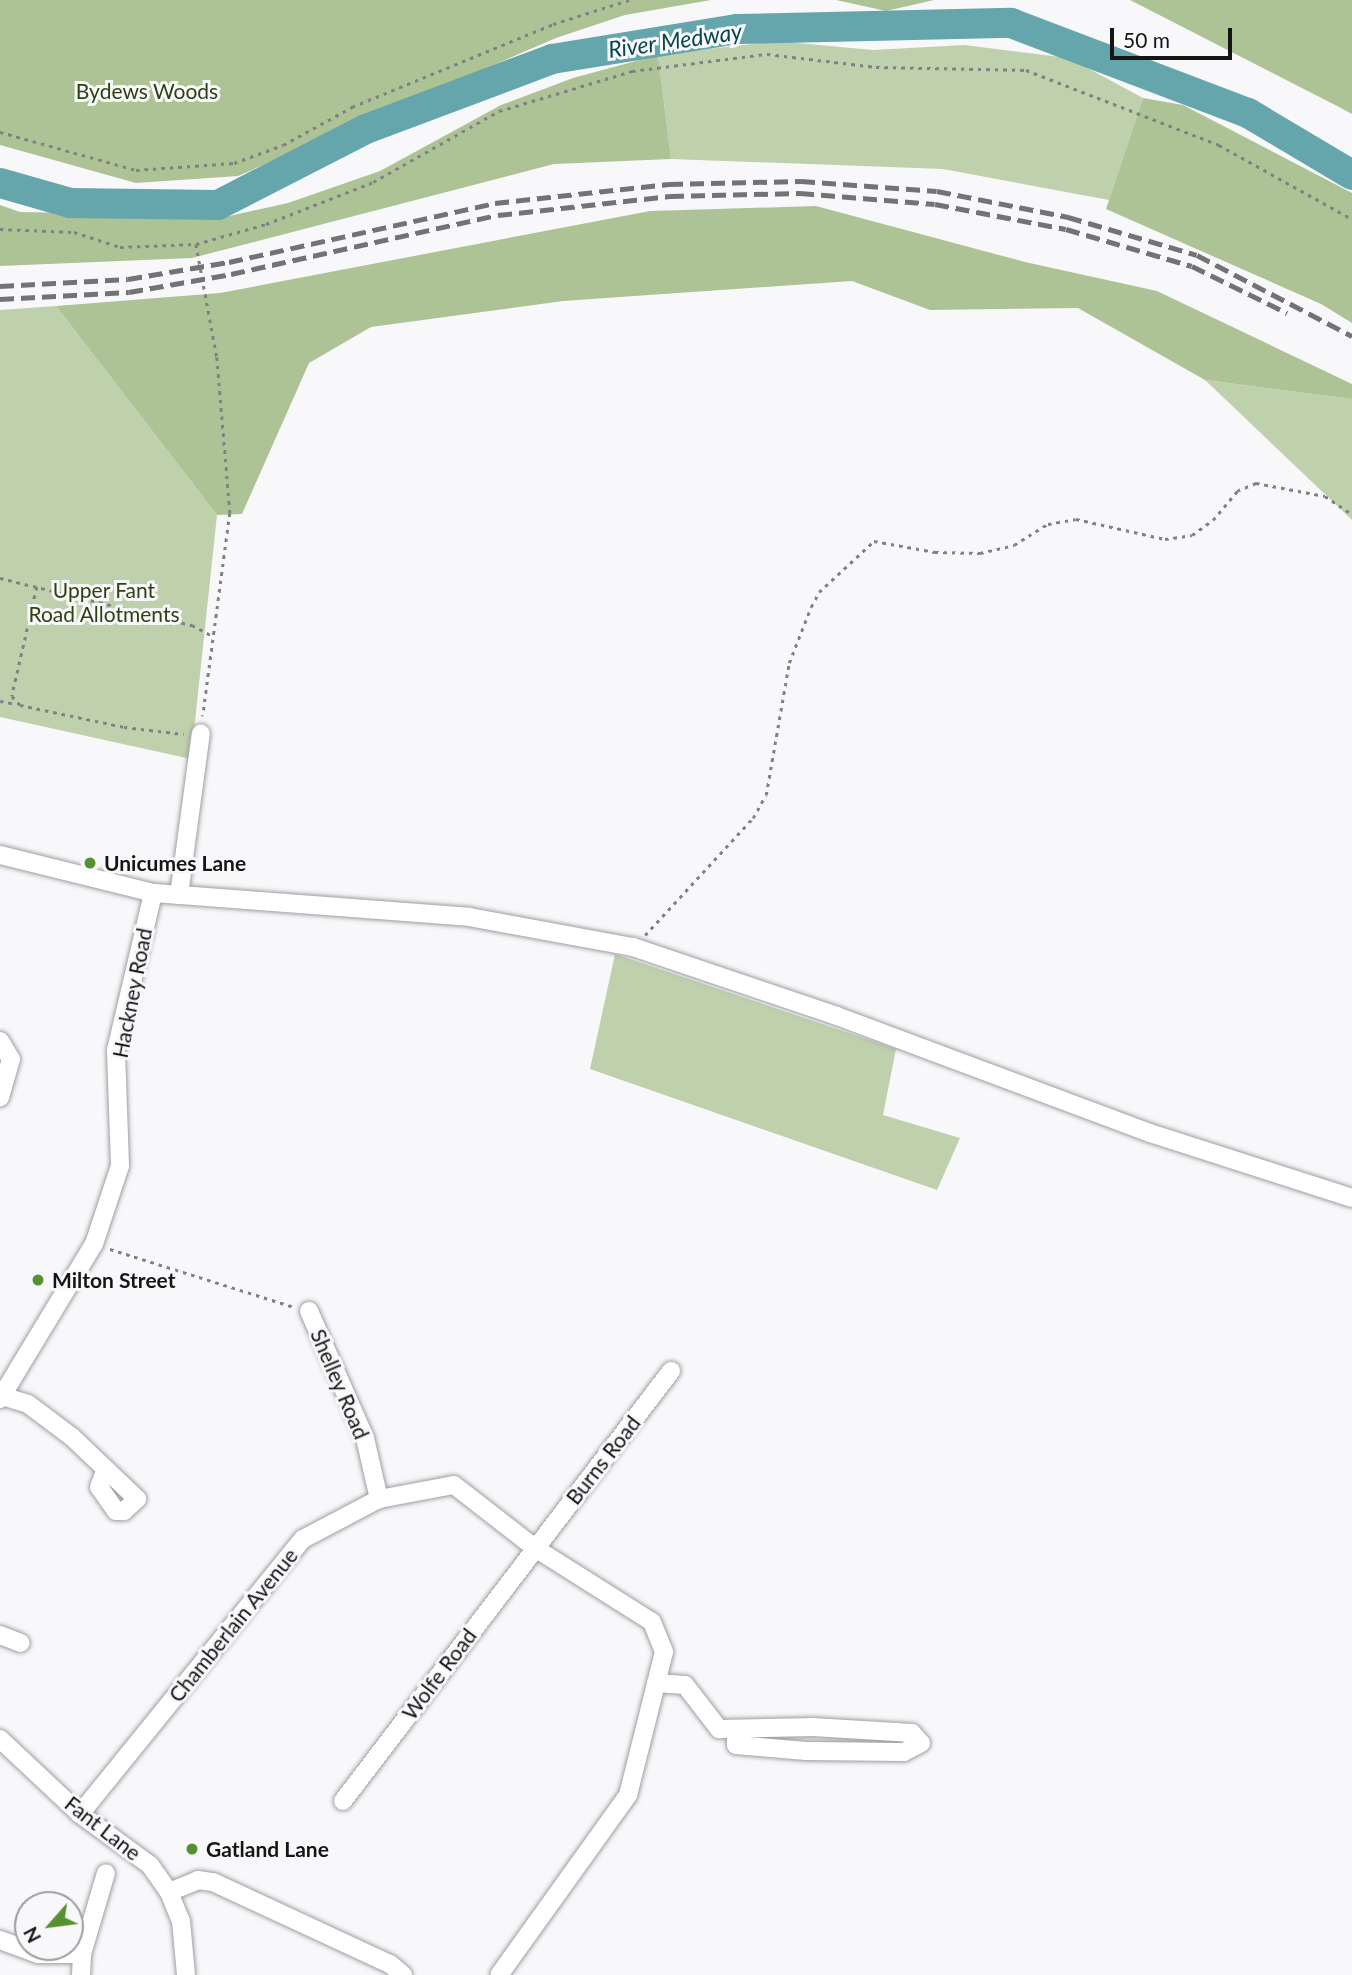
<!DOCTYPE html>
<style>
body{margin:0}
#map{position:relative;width:1352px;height:1975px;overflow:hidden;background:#f8f8fb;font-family:Lato,sans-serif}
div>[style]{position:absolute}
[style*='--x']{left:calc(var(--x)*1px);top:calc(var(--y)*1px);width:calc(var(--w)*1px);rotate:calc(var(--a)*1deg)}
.green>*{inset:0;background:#bfd1ac}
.forest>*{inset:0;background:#adc395}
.river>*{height:30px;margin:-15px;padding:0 15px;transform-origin:15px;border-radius:15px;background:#65a5ac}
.path>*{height:2.5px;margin-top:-1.25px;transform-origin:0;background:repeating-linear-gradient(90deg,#818183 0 3.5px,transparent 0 8.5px)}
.roads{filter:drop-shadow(0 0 2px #9f9fa2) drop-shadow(0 0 2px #9f9fa2)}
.minor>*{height:18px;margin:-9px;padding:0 9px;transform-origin:9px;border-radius:9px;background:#fff}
.rail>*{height:5px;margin-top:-2.5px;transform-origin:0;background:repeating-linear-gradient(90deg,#737375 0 14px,transparent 0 21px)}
.dots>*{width:19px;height:19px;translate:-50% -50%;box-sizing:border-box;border:4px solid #f8f8fb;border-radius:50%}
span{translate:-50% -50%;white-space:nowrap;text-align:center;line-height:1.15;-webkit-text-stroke:6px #f8f8fb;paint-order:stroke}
.park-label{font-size:21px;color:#2d4210}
.poi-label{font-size:21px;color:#151516;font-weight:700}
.left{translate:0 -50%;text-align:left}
.street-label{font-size:21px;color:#151516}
.water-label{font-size:23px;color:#08464b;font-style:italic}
.north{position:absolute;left:14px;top:1891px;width:70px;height:70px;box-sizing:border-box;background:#f8f8fb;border:2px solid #9d9d9f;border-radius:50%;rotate:242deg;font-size:19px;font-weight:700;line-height:28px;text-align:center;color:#151516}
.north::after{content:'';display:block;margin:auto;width:24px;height:32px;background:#559130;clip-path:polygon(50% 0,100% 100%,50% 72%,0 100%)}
.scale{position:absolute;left:1110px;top:28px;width:122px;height:32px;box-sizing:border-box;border:4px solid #151516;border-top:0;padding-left:9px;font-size:21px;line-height:24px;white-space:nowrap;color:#151516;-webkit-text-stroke:5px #f8f8fb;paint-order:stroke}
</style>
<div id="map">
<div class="green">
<i style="clip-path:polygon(776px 41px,873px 50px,964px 45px,1069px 58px,1143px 98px,1109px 200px,943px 169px,671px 159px,658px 55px)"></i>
<i style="clip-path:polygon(56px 306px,217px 515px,191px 759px,0 717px,0 310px)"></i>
<i style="clip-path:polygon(1205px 380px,1352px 399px,1352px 520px)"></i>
<i style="clip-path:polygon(615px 954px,896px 1049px,883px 1115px,960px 1138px,937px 1190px,590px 1069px)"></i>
</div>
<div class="forest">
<i style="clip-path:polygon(0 0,711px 0,625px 15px,556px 38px,238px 176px,136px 183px,0 145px)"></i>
<i style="clip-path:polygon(836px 0,934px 0,886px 11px)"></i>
<i style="clip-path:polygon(1130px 0,1352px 0,1352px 114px,1339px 107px)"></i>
<i style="clip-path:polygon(658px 55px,671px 159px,554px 164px,192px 258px,0 266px,0 205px,20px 212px,229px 216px,288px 203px,380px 171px,501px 105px,573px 78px)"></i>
<i style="clip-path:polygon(1143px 98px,1183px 105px,1352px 193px,1352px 323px,1321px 304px,1106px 209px)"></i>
<i style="clip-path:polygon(816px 206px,1025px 262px,1157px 291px,1352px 384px,1352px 399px,1205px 380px,1078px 308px,930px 310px,852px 281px,563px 301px,371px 327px,309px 363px,242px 514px,217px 515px,56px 306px,220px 293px,650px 211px)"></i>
</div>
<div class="river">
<i style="--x:0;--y:183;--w:73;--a:15.9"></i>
<i style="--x:70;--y:203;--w:148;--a:0.8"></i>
<i style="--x:218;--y:205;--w:166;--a:-27.2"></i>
<i style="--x:366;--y:129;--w:199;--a:-20.6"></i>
<i style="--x:552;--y:59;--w:187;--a:-9.2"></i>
<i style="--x:737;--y:29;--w:274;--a:-1.3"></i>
<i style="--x:1011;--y:23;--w:254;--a:20.8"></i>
<i style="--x:1248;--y:113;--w:121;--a:30.8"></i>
</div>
<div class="path">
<i style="--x:0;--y:132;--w:141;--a:15.6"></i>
<i style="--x:136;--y:170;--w:98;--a:-4.1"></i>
<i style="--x:234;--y:163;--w:52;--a:-20.2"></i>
<i style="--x:283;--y:145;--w:79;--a:-28.8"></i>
<i style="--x:352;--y:107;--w:217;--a:-22.4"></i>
<i style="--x:553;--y:24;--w:80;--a:-17.5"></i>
<i style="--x:0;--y:229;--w:74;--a:2.3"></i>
<i style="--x:74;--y:232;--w:48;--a:18.1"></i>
<i style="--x:120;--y:247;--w:76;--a:-2.3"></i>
<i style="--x:196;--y:244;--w:73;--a:-15.9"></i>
<i style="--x:266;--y:224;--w:115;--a:-21.4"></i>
<i style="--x:373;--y:182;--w:145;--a:-29.4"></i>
<i style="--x:499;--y:111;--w:139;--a:-16.7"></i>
<i style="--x:632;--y:71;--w:136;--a:-7.2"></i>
<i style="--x:767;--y:54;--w:110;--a:6.8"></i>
<i style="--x:876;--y:67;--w:150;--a:1.1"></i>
<i style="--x:1026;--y:70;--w:207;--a:21.2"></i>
<i style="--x:1219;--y:145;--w:152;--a:29.1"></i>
<i style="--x:196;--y:244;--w:115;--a:79.5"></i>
<i style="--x:217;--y:357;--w:157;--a:85.2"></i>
<i style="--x:230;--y:513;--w:205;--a:97.6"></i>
<i style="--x:0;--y:578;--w:198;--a:13.8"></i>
<i style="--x:192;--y:625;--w:24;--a:28"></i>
<i style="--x:37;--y:587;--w:112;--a:102.9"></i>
<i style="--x:12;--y:696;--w:12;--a:48"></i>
<i style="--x:20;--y:705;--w:106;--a:11.9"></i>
<i style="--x:124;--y:727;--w:60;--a:6.7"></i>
<i style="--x:0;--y:701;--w:17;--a:10"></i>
<i style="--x:645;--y:935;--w:159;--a:-47.3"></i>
<i style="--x:753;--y:818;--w:26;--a:-61"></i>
<i style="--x:766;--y:795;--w:134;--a:-80.1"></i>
<i style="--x:789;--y:663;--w:60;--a:-68.6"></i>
<i style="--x:811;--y:607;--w:17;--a:-62"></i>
<i style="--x:819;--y:592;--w:75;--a:-42.8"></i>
<i style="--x:874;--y:541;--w:62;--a:10.2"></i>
<i style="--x:935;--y:552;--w:45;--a:1.3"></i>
<i style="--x:980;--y:553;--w:35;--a:-13"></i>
<i style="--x:1014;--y:545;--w:40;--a:-32"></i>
<i style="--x:1048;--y:524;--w:28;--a:-10"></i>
<i style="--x:1076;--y:519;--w:91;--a:12.7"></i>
<i style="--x:1165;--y:539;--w:27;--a:-8"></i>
<i style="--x:1192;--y:535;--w:26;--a:-36"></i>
<i style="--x:1213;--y:520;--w:38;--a:-50"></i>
<i style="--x:1237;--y:491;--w:21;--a:-23"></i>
<i style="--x:1256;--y:483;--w:70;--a:10.7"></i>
<i style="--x:1325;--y:496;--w:32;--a:34"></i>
<i style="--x:110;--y:1249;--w:193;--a:17.5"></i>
</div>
<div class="roads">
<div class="minor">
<i style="--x:0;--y:855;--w:158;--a:13.9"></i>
<i style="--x:153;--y:893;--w:317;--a:4.3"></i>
<i style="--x:469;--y:917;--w:167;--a:10.4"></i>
<i style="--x:633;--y:947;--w:215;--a:18.7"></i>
<i style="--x:837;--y:1016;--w:334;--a:20.5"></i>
<i style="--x:1150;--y:1133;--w:212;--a:17.8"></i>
<i style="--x:179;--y:895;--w:163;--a:-82.3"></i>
<i style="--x:0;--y:1041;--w:21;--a:59"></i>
<i style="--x:11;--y:1059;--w:40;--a:106"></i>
<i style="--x:309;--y:1311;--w:139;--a:66.2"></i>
<i style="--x:365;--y:1438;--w:63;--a:77.1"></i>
<i style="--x:2;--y:1396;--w:27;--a:17"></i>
<i style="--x:28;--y:1404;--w:55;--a:36.9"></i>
<i style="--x:72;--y:1437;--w:90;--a:43.6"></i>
<i style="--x:137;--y:1499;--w:18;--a:137"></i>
<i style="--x:124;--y:1511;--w:8;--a:180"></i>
<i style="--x:116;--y:1511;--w:29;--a:-125"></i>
<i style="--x:99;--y:1487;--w:17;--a:-69"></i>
<i style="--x:0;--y:1399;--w:181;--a:-58.8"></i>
<i style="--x:94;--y:1244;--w:82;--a:-71.6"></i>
<i style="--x:120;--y:1166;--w:116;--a:-92"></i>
<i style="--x:116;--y:1050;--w:161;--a:-76.7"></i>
<i style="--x:0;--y:1635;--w:22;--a:21"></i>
<i style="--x:656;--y:1683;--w:29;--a:4"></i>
<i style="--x:685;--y:1685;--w:56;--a:52.3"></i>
<i style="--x:719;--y:1729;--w:94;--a:-1.2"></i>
<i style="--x:813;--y:1727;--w:99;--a:3.5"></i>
<i style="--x:912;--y:1733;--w:13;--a:48"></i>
<i style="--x:921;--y:1743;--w:19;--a:152"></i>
<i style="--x:904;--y:1752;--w:98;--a:-179.4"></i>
<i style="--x:806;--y:1751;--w:70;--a:-175.1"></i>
<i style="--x:736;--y:1745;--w:15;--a:-90"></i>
<i style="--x:0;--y:1739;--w:110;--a:43.2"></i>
<i style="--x:80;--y:1814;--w:87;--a:36.1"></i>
<i style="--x:150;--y:1865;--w:33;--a:55"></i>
<i style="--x:169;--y:1892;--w:31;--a:68"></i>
<i style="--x:181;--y:1921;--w:54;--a:84.7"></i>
<i style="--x:343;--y:1801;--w:541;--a:-52.66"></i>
<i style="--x:80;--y:1814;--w:354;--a:-51"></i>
<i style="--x:303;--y:1539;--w:86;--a:-27.8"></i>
<i style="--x:379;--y:1499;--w:76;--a:-10.6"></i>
<i style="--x:454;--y:1485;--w:103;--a:37.9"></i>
<i style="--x:535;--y:1548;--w:138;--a:32.3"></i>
<i style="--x:652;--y:1622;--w:32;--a:68"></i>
<i style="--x:664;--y:1652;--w:147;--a:104.1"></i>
<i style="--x:628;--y:1795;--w:221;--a:125.6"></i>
<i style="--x:169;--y:1892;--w:31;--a:-22"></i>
<i style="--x:198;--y:1880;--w:15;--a:8"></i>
<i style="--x:213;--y:1882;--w:195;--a:24.9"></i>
<i style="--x:390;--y:1964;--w:17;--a:40"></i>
<i style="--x:0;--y:1940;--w:40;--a:20.2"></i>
<i style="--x:38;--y:1954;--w:44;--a:0"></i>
<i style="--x:81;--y:1975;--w:21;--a:-87"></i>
<i style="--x:82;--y:1954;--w:84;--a:-73.5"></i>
</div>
</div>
<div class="rail">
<i style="--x:0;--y:286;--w:128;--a:-3.1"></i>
<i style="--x:128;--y:279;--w:102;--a:-9.6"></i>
<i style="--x:229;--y:262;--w:272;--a:-12.5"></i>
<i style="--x:495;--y:203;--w:175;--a:-6.2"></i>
<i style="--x:669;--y:184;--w:132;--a:-1.3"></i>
<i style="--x:801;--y:181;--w:136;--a:4.2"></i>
<i style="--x:937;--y:191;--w:134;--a:11.2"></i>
<i style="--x:1068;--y:217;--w:134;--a:16.4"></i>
<i style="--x:1197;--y:255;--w:175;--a:27.6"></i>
<i style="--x:0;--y:299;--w:129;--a:-3.1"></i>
<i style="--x:129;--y:292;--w:104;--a:-10"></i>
<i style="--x:231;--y:274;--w:273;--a:-12.5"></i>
<i style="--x:498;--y:215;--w:173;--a:-6.3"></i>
<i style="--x:670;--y:196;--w:130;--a:-1.3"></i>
<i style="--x:800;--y:193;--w:135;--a:4.7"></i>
<i style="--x:935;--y:204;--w:133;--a:10.8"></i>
<i style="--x:1066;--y:229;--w:131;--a:16.4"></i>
<i style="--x:1192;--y:266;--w:106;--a:26.3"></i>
</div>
<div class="dots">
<i style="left:90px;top:863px;background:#559130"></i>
<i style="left:38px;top:1280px;background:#559130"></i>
<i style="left:192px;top:1849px;background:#559130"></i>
</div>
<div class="park-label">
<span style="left:147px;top:91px">Bydews Woods</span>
<span style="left:104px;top:602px">Upper Fant<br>Road Allotments</span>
</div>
<div class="poi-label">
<span class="left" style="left:104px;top:863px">Unicumes Lane</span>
<span class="left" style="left:52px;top:1280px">Milton Street</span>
<span class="left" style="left:206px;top:1849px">Gatland Lane</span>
</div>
<div class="street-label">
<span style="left:132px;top:993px;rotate:-79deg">Hackney Road</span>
<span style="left:340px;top:1384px;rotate:67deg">Shelley Road</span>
<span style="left:603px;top:1460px;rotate:-52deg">Burns Road</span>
<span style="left:233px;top:1625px;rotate:-51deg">Chamberlain Avenue</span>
<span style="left:439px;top:1674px;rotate:-53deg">Wolfe Road</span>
<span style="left:103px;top:1828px;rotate:38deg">Fant Lane</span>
</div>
<div class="water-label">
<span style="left:675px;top:40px;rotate:-8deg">River Medway</span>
</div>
<div class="north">N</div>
<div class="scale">50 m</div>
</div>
